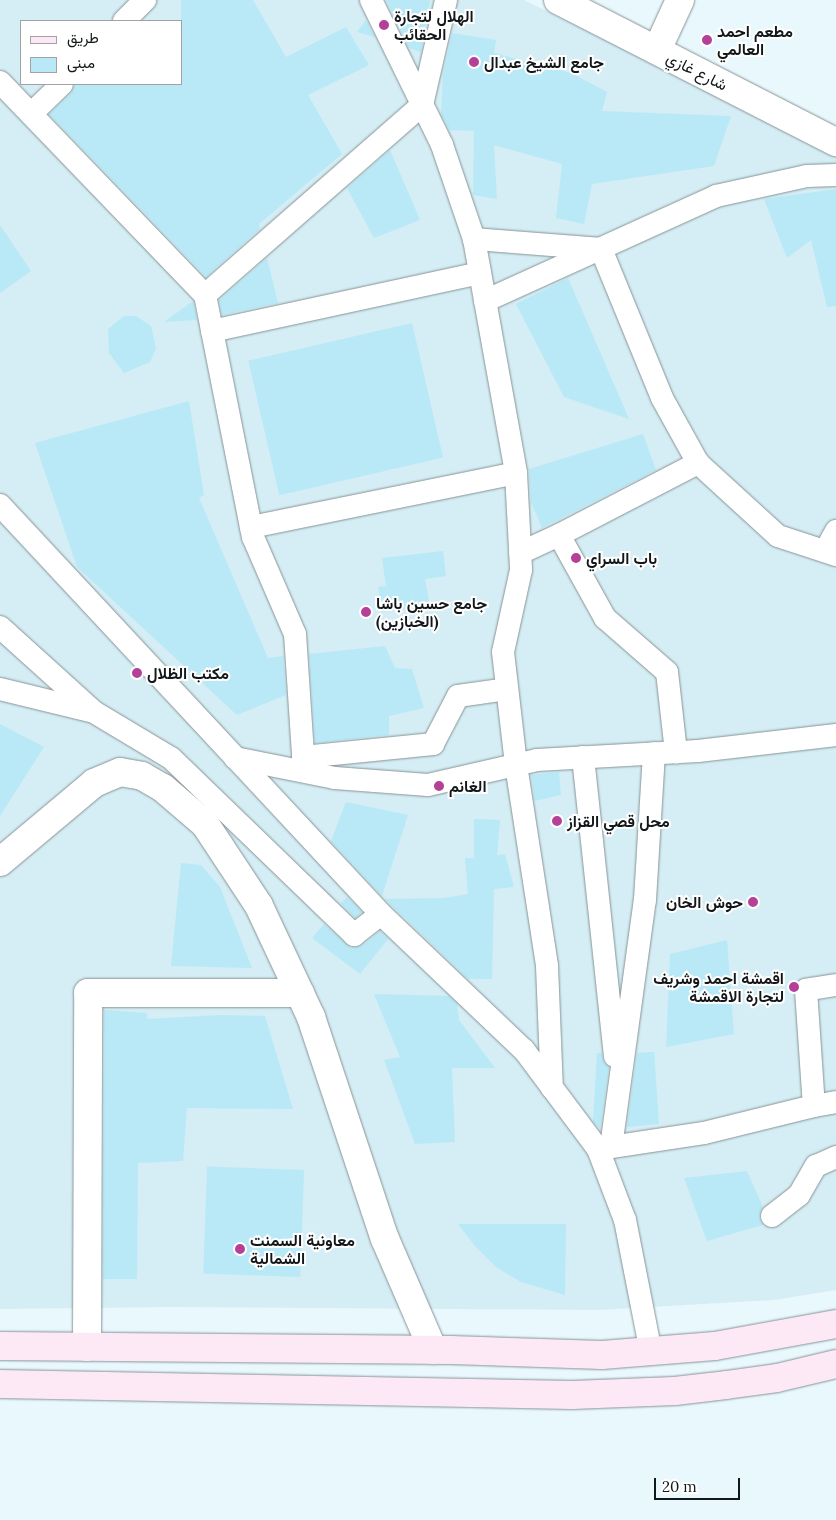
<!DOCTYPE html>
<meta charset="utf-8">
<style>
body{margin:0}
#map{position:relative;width:836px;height:1520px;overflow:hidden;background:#e9f8fd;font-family:Lora,Vazirmatn,serif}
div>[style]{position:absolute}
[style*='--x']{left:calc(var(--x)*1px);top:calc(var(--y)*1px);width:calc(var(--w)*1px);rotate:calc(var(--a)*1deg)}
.built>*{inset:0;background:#d5edf4}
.building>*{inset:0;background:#b9e9f6;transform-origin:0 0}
.roads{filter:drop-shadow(0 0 1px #869497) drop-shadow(0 0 1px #869497)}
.pedestrian>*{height:22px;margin:-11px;padding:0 11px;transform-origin:11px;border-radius:11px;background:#fff}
.minor>*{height:28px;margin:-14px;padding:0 14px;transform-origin:14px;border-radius:14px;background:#fff}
.secondary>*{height:28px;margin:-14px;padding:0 14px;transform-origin:14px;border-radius:14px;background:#fde8f6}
.dots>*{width:14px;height:14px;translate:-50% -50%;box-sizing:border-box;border:2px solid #fff;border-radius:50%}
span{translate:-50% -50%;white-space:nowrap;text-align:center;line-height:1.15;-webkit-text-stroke:4px #fff;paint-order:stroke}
.poi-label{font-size:16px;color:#121719;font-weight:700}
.left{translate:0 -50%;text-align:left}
.right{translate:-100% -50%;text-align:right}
.street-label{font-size:16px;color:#121719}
.legend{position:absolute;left:20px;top:20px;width:162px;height:65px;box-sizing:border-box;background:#fff;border:1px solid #a0a2a3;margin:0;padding:6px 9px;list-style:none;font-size:15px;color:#121719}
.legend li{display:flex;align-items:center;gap:10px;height:25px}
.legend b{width:25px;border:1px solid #a0a2a3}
.scale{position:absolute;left:654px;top:1478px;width:86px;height:22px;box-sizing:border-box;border:2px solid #121719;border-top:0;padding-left:6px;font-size:15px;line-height:18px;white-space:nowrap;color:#121719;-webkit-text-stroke:4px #fff;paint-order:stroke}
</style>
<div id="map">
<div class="built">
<i style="clip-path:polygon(evenodd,0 0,524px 0,836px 152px,836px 1290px,774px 1300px,598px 1310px,170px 1307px,0 1309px,0 0,21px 21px,181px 21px,181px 84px,21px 84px,21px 21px)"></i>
</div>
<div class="building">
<i style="clip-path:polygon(181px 0,253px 0,286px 57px,346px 27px,369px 65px,308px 95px,342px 154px,259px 224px,260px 229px,206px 277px,49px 114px,71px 93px,75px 84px,181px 84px)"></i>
<i style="clip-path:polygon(386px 0,430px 0,421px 52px,409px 48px)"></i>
<i style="clip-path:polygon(366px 20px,375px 37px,357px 32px)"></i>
<i style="clip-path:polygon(452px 33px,496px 40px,494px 53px,571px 73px,607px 92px,602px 111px,731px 116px,714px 166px,592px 184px,584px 224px,556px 218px,562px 164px,494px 145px,497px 199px,473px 195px,474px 131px,449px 130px,441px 114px,443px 74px)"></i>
<i style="clip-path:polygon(390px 150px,420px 220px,374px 238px,347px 188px)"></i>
<i style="clip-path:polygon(836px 189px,836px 306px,827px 307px,811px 240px,787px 258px,764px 199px)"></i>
<i style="clip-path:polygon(0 225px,31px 271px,0 293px)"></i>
<i style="clip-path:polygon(267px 258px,278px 303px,222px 315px,219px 300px)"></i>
<i style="clip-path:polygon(568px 278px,629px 419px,564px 397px,516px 304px)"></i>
<i style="clip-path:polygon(193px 301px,197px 320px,164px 322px)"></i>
<i style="clip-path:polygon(124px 316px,136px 316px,151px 326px,156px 348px,150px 362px,124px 373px,109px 353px,108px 329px)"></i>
<i style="left:412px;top:323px;width:138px;height:168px;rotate:77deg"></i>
<i style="clip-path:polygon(189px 401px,204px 495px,199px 498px,268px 658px,283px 656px,286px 695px,237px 715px,77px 567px,35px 443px)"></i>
<i style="clip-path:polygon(643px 434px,656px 470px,542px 528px,531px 502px,529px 469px)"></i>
<i style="clip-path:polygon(443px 551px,446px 576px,425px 579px,430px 606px,382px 612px,378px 587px,386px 586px,382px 558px)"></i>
<i style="clip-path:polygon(385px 646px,395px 668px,412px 669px,424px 708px,389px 716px,389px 735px,315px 743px,309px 654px)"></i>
<i style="clip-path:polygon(0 724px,44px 747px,0 816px)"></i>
<i style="clip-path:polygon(559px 772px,561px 795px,535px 801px,531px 775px)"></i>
<i style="clip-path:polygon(346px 802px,408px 815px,382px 896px,331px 841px)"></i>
<i style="clip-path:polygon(474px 819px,500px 820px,497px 855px,505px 854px,514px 887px,494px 889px,492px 979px,468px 979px,385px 899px,444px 898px,468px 894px,465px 858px,474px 858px)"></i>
<i style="clip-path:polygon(181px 863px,201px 865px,220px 887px,252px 968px,171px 966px)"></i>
<i style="left:347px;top:897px;width:21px;height:9px;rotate:45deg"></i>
<i style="clip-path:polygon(324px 924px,351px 948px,362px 946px,380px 931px,388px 939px,360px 974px,312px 938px)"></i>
<i style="clip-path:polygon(727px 940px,734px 1034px,666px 1047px,670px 954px)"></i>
<i style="clip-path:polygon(374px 994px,449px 996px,457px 1004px,459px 1020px,495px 1068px,452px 1068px,455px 1142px,415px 1144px,384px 1060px,400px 1057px)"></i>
<i style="clip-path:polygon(104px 1010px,147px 1013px,147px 1019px,221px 1015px,265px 1016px,293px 1109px,187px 1108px,183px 1161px,138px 1163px,137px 1279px,103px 1279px)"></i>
<i style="clip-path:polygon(654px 1052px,659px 1124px,627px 1127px,637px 1053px)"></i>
<i style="clip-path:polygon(597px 1053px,602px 1053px,604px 1063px,609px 1067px,600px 1129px,593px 1121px)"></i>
<i style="left:304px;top:1170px;width:107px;height:97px;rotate:92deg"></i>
<i style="clip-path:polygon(747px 1171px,763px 1207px,759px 1217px,763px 1225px,707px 1241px,684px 1178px)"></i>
<i style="clip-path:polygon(458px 1224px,566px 1224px,565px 1295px,521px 1282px,496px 1267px,475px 1246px)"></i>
</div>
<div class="roads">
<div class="pedestrian">
<i style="--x:371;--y:0;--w:161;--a:63.9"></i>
<i style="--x:442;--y:145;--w:99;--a:71.2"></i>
<i style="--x:474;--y:239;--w:238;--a:79.8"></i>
<i style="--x:516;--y:473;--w:97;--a:87"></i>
<i style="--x:521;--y:570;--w:84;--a:102.4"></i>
<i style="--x:503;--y:652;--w:114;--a:83.4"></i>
<i style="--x:516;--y:765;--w:203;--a:81.2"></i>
<i style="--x:547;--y:966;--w:122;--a:87.7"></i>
<i style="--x:124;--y:21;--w:30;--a:-45"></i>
<i style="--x:0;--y:82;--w:296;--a:46.1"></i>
<i style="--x:205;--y:295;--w:247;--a:78.8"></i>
<i style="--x:253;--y:537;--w:106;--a:66.6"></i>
<i style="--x:295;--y:634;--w:137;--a:86.2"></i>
<i style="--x:31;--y:114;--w:43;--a:-44.1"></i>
<i style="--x:474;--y:239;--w:127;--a:4.5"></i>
<i style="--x:601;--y:249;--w:161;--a:67.7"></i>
<i style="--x:662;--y:398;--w:74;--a:61"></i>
<i style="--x:698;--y:463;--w:108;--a:42.4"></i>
<i style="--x:778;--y:536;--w:61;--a:18.1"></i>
<i style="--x:205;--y:295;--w:288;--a:-41.2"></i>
<i style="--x:422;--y:105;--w:108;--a:-77.1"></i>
<i style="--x:485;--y:301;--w:254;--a:-24.4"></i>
<i style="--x:716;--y:196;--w:93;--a:-12.4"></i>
<i style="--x:807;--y:176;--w:29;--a:-2"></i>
<i style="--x:212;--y:331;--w:274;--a:-12.2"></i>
<i style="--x:0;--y:505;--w:559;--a:47.03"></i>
<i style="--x:381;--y:914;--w:197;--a:43.6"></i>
<i style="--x:524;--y:1050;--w:124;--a:53.2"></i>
<i style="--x:598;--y:1149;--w:76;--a:69.2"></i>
<i style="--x:625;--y:1220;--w:136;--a:78.9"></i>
<i style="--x:251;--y:527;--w:270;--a:-11.5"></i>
<i style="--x:559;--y:535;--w:95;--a:61"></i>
<i style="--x:605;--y:618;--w:82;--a:41.1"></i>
<i style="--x:667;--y:672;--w:81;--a:83.6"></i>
<i style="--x:825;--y:551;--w:23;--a:-61"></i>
<i style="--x:520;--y:553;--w:43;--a:-24.8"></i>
<i style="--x:559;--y:535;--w:157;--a:-27.4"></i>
<i style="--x:0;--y:627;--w:127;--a:42.1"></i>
<i style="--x:94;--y:712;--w:90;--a:30.9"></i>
<i style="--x:171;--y:758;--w:255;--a:44"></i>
<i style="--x:354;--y:935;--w:34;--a:-38"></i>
<i style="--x:0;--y:689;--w:93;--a:13.7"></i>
<i style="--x:303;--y:757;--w:131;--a:-5.7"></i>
<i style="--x:433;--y:744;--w:54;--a:-62.5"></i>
<i style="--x:458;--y:696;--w:49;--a:-8.1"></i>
<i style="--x:583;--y:757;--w:301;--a:83.9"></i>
<i style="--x:235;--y:758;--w:102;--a:11.3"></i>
<i style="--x:335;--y:778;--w:93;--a:4.3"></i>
<i style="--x:428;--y:785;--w:112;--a:-12.9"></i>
<i style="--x:537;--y:760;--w:161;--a:-3.2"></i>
<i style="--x:698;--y:751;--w:139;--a:-6.6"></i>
<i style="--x:836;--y:985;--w:30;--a:171"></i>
<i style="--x:806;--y:990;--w:116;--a:86.1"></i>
<i style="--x:814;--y:1106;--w:22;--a:-10"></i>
<i style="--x:611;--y:1147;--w:249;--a:-82.2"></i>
<i style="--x:645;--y:900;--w:147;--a:-86.5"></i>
<i style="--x:598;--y:1149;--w:107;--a:-8.6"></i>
<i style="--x:704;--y:1133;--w:113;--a:-13.8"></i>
<i style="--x:772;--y:1216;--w:34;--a:-38"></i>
<i style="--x:799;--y:1195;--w:34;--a:-60"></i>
<i style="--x:816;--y:1166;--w:22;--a:-24"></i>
</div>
<div class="minor">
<i style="--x:558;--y:0;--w:312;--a:27.1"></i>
<i style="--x:657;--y:50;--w:55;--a:-65.3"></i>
<i style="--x:0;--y:862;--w:123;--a:-40"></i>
<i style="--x:94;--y:783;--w:28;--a:-23"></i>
<i style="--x:120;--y:772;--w:22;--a:10"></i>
<i style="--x:142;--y:776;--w:24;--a:30"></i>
<i style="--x:163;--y:788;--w:55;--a:40.6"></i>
<i style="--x:205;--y:824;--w:98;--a:56.6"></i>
<i style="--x:259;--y:906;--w:123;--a:64.9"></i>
<i style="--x:311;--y:1017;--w:234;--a:71.6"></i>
<i style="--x:385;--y:1239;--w:121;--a:66.6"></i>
<i style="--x:87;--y:1347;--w:354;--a:-89.8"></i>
<i style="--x:88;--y:993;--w:212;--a:0"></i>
</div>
<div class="secondary">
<i style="--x:0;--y:1346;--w:451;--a:0.5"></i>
<i style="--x:451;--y:1350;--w:151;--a:1.9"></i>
<i style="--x:602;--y:1355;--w:113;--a:-4.6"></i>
<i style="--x:715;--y:1346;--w:123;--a:-10.3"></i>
<i style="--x:0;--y:1384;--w:572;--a:1.1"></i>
<i style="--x:572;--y:1395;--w:103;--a:-2.2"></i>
<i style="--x:675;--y:1391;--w:51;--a:-6.7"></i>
<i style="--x:726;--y:1385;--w:51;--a:-7.8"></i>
<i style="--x:777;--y:1378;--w:61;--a:-13.3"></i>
</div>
</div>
<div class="dots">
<i style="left:384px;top:25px;background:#b54098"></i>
<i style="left:707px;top:40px;background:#b54098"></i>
<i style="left:474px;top:62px;background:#b54098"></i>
<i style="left:576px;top:558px;background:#b54098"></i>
<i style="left:366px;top:612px;background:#b54098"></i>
<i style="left:137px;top:673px;background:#b54098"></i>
<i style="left:439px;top:786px;background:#b54098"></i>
<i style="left:557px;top:821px;background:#b54098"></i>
<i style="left:753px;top:902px;background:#b54098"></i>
<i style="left:794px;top:987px;background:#b54098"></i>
<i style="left:240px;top:1249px;background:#b54098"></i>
</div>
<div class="poi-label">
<span class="left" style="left:394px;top:25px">الهلال لتجارة<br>الحقائب</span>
<span class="left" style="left:717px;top:40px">مطعم احمد<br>العالمي</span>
<span class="left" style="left:484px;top:62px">جامع الشيخ عبدال</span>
<span class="left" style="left:586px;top:558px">باب السراي</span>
<span class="left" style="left:376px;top:612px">جامع حسين باشا<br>(الخبازين)</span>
<span class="left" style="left:147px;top:673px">مكتب الظلال</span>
<span class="left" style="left:449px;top:786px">الغانم</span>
<span class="left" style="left:567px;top:821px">محل قصي القزاز</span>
<span class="right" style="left:743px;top:902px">حوش الخان</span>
<span class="right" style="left:784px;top:987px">اقمشة احمد وشريف<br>لتجارة الاقمشة</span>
<span class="left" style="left:250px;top:1249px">معاونية السمنت<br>الشمالية</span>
</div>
<div class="street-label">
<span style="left:697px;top:71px;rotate:27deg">شارع غازي</span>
</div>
<ul class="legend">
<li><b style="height:6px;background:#fde8f6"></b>طريق</li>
<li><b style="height:14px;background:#b9e9f6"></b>مبنى</li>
</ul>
<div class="scale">20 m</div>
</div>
